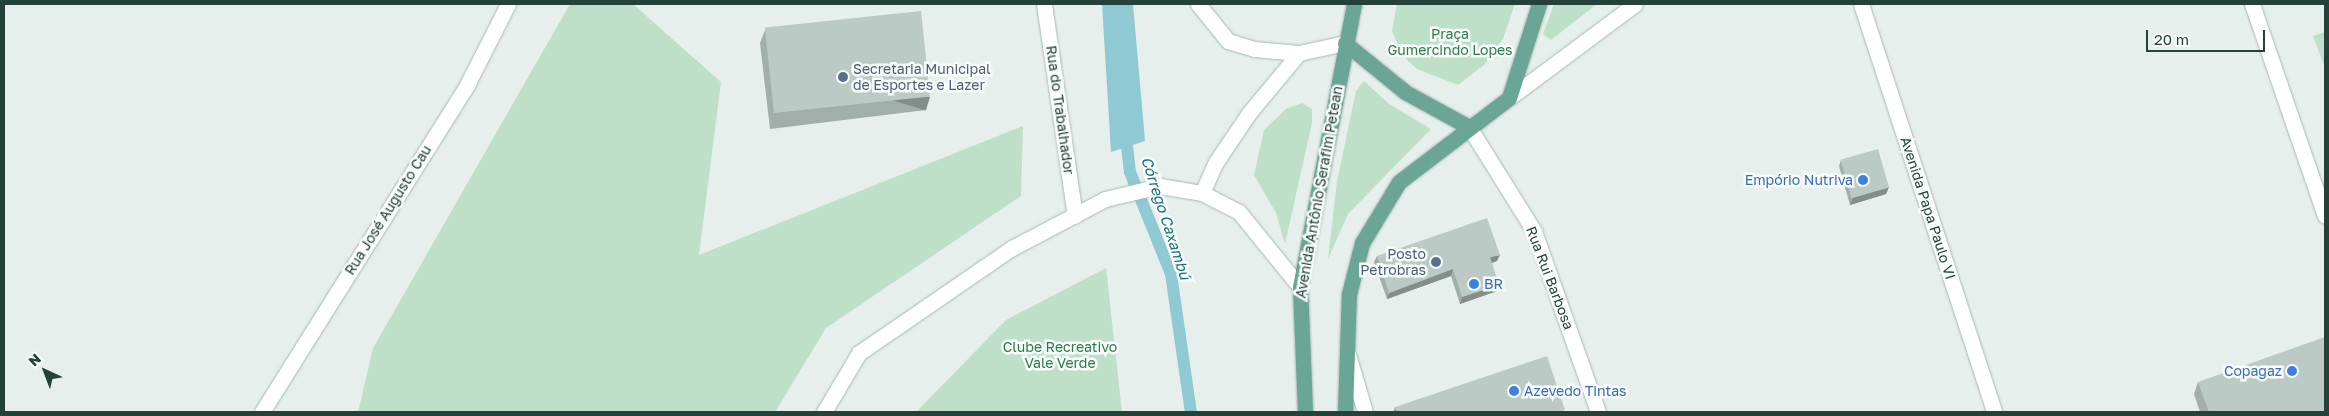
<!DOCTYPE html>
<meta charset="utf-8">
<style>
body{margin:0}
#map{position:relative;width:2329px;height:416px;overflow:hidden;background:#e6efeb;font-family:"Golos Text",sans-serif}
div>[style]{position:absolute}
[style*='--x']{left:calc(var(--x)*1px);top:calc(var(--y)*1px);width:calc(var(--w)*1px);rotate:calc(var(--a)*1deg)}
.green>*{inset:0;background:#bfe0c8}
.water>*{inset:0;background:#8ec9d4}
.stream>*{height:12px;margin:-6px;padding:0 6px;transform-origin:6px;border-radius:6px;background:#8ec9d4}
.roads{filter:drop-shadow(0 0 1px #a8b8b2) drop-shadow(0 0 1px #a8b8b2)}
.street>*{height:15px;margin:-7.5px;padding:0 7.5px;transform-origin:7.5px;border-radius:7.5px;background:#fff}
.secondary>*{height:15px;margin:-7.5px;padding:0 7.5px;transform-origin:7.5px;border-radius:7.5px;background:#fff}
.primary>*{height:15px;margin:-7.5px;padding:0 7.5px;transform-origin:7.5px;border-radius:7.5px;background:#6aa596}
.wall>*{inset:0;background:#a1aea9}
.shaded-wall>*{inset:0;background:#838d89;transform-origin:0 0}
.building>*{inset:0;background:#bbcac4;transform-origin:0 0}
.dots>*{width:14px;height:14px;translate:-50% -50%;box-sizing:border-box;border:2px solid #f7fbf9;border-radius:50%}
span{translate:-50% -50%;white-space:nowrap;text-align:center;line-height:1.15;-webkit-text-stroke:5px #f7fbf9;paint-order:stroke}
.park-label{font-size:14px;color:#2d7a4b}
.service-label{font-size:14px;color:#4e5e75}
.left{translate:0 -50%;text-align:left}
.right{translate:-100% -50%;text-align:right}
.street-label{font-size:14px;color:#24423a}
.shop-label{font-size:14px;color:#366cbe}
.water-label{font-size:15px;color:#1c6f80;font-style:italic}
.frame{position:absolute;inset:0;border:5px solid #24423a;pointer-events:none}
.north{position:absolute;left:20px;top:346px;width:50px;height:50px;-webkit-text-stroke:4px #f7fbf9;paint-order:stroke;rotate:317deg;font-size:14px;font-weight:700;line-height:20px;text-align:center;color:#24423a}
.north::after{content:'';display:block;margin:auto;width:18px;height:22px;background:#24423a;clip-path:polygon(50% 0,100% 100%,50% 72%,0 100%)}
.scale{position:absolute;left:2146px;top:30px;width:119px;height:22px;box-sizing:border-box;border:2px solid #24423a;border-top:0;padding-left:6px;font-size:15px;line-height:18px;white-space:nowrap;color:#24423a;-webkit-text-stroke:4px #f7fbf9;paint-order:stroke}
</style>
<div id="map">
<div class="green">
<i style="clip-path:polygon(570px 4px,633px 4px,721px 82px,699px 255px,1023px 126px,1021px 196px,826px 328px,775px 412px,358px 412px,373px 348px)"></i>
<i style="clip-path:polygon(1397px 4px,1515px 4px,1503px 39px,1484px 65px,1458px 85px,1417px 69px,1403px 56px,1392px 31px)"></i>
<i style="clip-path:polygon(1554px 4px,1597px 4px,1551px 40px,1543px 34px)"></i>
<i style="clip-path:polygon(2325px 32px,2325px 68px,2313px 36px)"></i>
<i style="clip-path:polygon(1364px 81px,1389px 104px,1431px 129px,1348px 214px,1328px 259px,1337px 181px,1356px 91px)"></i>
<i style="clip-path:polygon(1302px 103px,1312px 109px,1312px 123px,1285px 244px,1276px 213px,1254px 175px,1264px 130px,1286px 109px)"></i>
<i style="clip-path:polygon(1106px 268px,1122px 412px,916px 412px,1006px 320px)"></i>
</div>
<div class="water">
<i style="clip-path:polygon(1102px 4px,1133px 4px,1145px 141px,1111px 152px)"></i>
</div>
<div class="stream">
<i style="--x:1125;--y:130;--w:42;--a:83.2"></i>
<i style="--x:1130;--y:172;--w:110;--a:68.1"></i>
<i style="--x:1171;--y:274;--w:139;--a:81.8"></i>
</div>
<div class="roads">
<div class="street">
<i style="--x:1861;--y:4;--w:429;--a:71.9"></i>
<i style="--x:2252;--y:4;--w:224;--a:71"></i>
<i style="--x:1509;--y:98;--w:157;--a:-36.7"></i>
<i style="--x:1469;--y:127;--w:123;--a:58"></i>
<i style="--x:1534;--y:231;--w:192;--a:70.5"></i>
<i style="--x:1202;--y:193;--w:34;--a:-66"></i>
<i style="--x:1216;--y:162;--w:59;--a:-56"></i>
<i style="--x:1249;--y:113;--w:78;--a:-50.2"></i>
<i style="--x:262;--y:412;--w:388;--a:-57.9"></i>
<i style="--x:468;--y:83;--w:89;--a:-63.1"></i>
<i style="--x:824;--y:412;--w:69;--a:-59.3"></i>
<i style="--x:859;--y:353;--w:186;--a:-34.5"></i>
<i style="--x:1012;--y:248;--w:105;--a:-27.8"></i>
<i style="--x:1105;--y:199;--w:57;--a:-13.3"></i>
<i style="--x:1160;--y:186;--w:43;--a:9.5"></i>
<i style="--x:1202;--y:193;--w:42;--a:27.2"></i>
<i style="--x:1239;--y:212;--w:97;--a:50.9"></i>
</div>
<div class="secondary">
<i style="--x:1044;--y:4;--w:214;--a:81.7"></i>
<i style="--x:1198;--y:4;--w:48;--a:51"></i>
<i style="--x:1228;--y:41;--w:27;--a:17"></i>
<i style="--x:1254;--y:49;--w:45;--a:5.1"></i>
<i style="--x:1299;--y:53;--w:47;--a:-12.3"></i>
<i style="--x:1348;--y:354;--w:60;--a:73.7"></i>
</div>
<div class="primary">
<i style="--x:1345;--y:43;--w:77;--a:39.2"></i>
<i style="--x:1405;--y:92;--w:73;--a:28.7"></i>
<i style="--x:1305;--y:412;--w:125;--a:-92.3"></i>
<i style="--x:1300;--y:287;--w:288;--a:-79.2"></i>
<i style="--x:1345;--y:412;--w:118;--a:-88.1"></i>
<i style="--x:1349;--y:294;--w:53;--a:-75.7"></i>
<i style="--x:1362;--y:243;--w:71;--a:-58.8"></i>
<i style="--x:1399;--y:182;--w:138;--a:-37.4"></i>
<i style="--x:1509;--y:98;--w:99;--a:-72.3"></i>
</div>
</div>
<div class="wall">
<i style="clip-path:polygon(765px 30px,926px 110px,770px 129px,760px 43px)"></i>
<i style="clip-path:polygon(1841px 160px,1889px 187px,1886px 194px,1850px 205px,1839px 166px)"></i>
<i style="clip-path:polygon(1377px 256px,1497px 261px,1492px 263px,1497px 291px,1460px 304px,1451px 276px,1387px 299px,1374px 262px)"></i>
<i style="clip-path:polygon(2198px 382px,2325px 412px,2200px 412px,2194px 394px)"></i>
<i style="clip-path:polygon(1395px 407px,1564px 412px,1393px 412px)"></i>
</div>
<div class="shaded-wall">
<i style="left:930px;top:97px;width:14px;height:156px;rotate:107deg"></i>
<i style="clip-path:polygon(1889px 187px,1886px 194px,1850px 205px,1853px 198px)"></i>
<i style="clip-path:polygon(1500px 255px,1497px 261px,1488px 264px,1490px 257px)"></i>
<i style="clip-path:polygon(1453px 269px,1451px 276px,1387px 299px,1389px 293px)"></i>
<i style="clip-path:polygon(1499px 285px,1497px 291px,1460px 304px,1462px 297px)"></i>
</div>
<div class="building">
<i style="left:921px;top:11px;width:86px;height:157px;rotate:84deg"></i>
<i style="left:1878px;top:149px;width:40px;height:39px;rotate:74deg"></i>
<i style="clip-path:polygon(1487px 218px,1500px 255px,1490px 257px,1499px 285px,1462px 297px,1453px 269px,1389px 293px,1377px 256px)"></i>
<i style="clip-path:polygon(2325px 337px,2325px 412px,2209px 412px,2198px 382px)"></i>
<i style="clip-path:polygon(1547px 356px,1565px 410px,1557px 412px,1397px 412px,1395px 407px)"></i>
</div>
<div class="dots">
<i style="left:843px;top:77px;background:#5c6f8a"></i>
<i style="left:1863px;top:180px;background:#3f7fe0"></i>
<i style="left:1436px;top:262px;background:#5c6f8a"></i>
<i style="left:1474px;top:284px;background:#3f7fe0"></i>
<i style="left:2292px;top:371px;background:#3f7fe0"></i>
<i style="left:1514px;top:391px;background:#3f7fe0"></i>
</div>
<div class="park-label">
<span style="left:1450px;top:42px">Praça<br>Gumercindo Lopes</span>
<span style="left:1060px;top:355px">Clube Recreativo<br>Vale Verde</span>
</div>
<div class="service-label">
<span class="left" style="left:853px;top:77px">Secretaria Municipal<br>de Esportes e Lazer</span>
<span class="right" style="left:1426px;top:262px">Posto<br>Petrobras</span>
</div>
<div class="street-label">
<span style="left:1060px;top:110px;rotate:82deg">Rua do Trabalhador</span>
<span style="left:1319px;top:192px;rotate:-80deg">Avenida Antônio Serafim Petean</span>
<span style="left:1928px;top:208px;rotate:72deg">Avenida Papa Paulo VI</span>
<span style="left:388px;top:210px;rotate:-58deg">Rua José Augusto Cau</span>
<span style="left:1550px;top:278px;rotate:69deg">Rua Rui Barbosa</span>
</div>
<div class="shop-label">
<span class="right" style="left:1853px;top:180px">Empório Nutriva</span>
<span class="left" style="left:1484px;top:284px">BR</span>
<span class="right" style="left:2282px;top:371px">Copagaz</span>
<span class="left" style="left:1524px;top:391px">Azevedo Tintas</span>
</div>
<div class="water-label">
<span style="left:1166px;top:218px;rotate:72deg">Córrego Caxambú</span>
</div>
<div class="frame"></div>
<div class="north">N</div>
<div class="scale">20 m</div>
</div>
